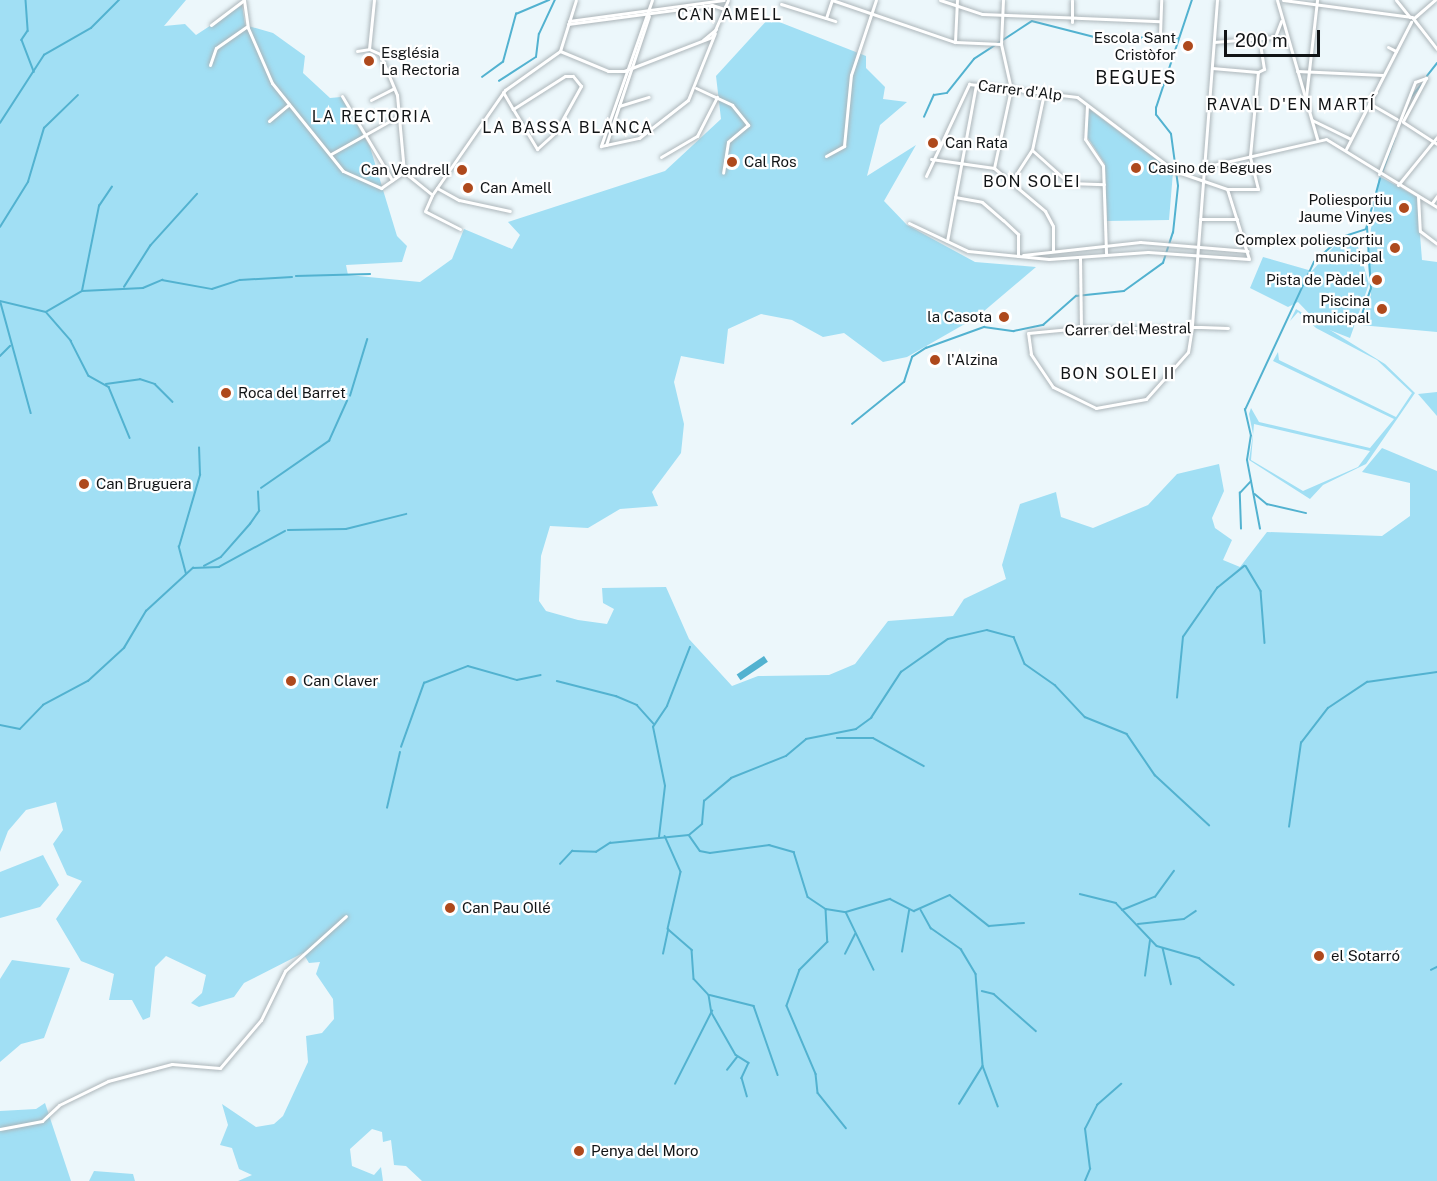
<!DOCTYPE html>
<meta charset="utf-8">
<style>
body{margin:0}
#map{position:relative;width:1437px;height:1181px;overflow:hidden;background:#ecf7fb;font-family:"Public Sans",sans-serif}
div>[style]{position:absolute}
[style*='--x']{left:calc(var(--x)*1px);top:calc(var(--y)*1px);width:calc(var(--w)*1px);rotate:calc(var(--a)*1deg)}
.green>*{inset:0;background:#a1dff4}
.water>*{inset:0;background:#52b2d0;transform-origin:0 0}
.stream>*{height:1.5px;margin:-0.75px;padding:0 0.75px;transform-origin:0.75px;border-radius:0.75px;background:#52b2d0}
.roads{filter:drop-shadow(0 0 2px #aab3b7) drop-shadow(0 0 2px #aab3b7)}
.minor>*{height:3px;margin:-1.5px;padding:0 1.5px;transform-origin:1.5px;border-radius:1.5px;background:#fff}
.dots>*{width:16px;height:16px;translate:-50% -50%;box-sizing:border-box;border:3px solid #fff;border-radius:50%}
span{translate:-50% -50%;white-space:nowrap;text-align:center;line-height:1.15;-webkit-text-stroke:4.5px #fff;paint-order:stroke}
.poi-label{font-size:15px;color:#111416}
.right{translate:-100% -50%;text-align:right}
.left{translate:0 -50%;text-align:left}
.street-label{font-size:15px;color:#111416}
.neighbourhood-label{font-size:16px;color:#111416;letter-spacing:1.5px}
.quarter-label{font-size:18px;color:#111416;letter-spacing:1.5px}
.scale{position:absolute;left:1224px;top:30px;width:96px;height:27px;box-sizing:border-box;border:3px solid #111416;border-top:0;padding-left:8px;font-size:18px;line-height:21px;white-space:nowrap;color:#111416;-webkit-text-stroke:4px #fff;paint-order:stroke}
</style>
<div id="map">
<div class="green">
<i style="clip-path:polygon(0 0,186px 0,164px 26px,185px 24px,196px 35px,242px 5px,245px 25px,273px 33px,305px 56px,303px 73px,330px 98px,341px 97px,370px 147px,397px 236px,407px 246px,402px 262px,346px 265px,348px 275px,420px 282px,452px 259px,464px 229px,512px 249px,520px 235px,508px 222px,665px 171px,721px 119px,716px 76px,769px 18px,866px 56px,866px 68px,885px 87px,883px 99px,907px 102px,880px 125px,867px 176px,916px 145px,884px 201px,907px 225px,975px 262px,1036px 267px,977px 317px,907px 357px,883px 362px,844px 333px,823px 337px,792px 320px,761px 314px,728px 329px,724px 364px,681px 356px,674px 382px,684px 424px,681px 453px,652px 492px,658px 506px,620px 509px,588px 528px,550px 526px,541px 556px,539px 601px,546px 611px,578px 620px,607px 624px,614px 609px,603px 603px,602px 588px,666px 587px,689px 639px,732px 686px,758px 676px,829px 675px,855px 664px,888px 621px,953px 616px,964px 599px,1006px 579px,1002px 565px,1020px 504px,1056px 492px,1061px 517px,1093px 528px,1148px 505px,1177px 474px,1219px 464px,1224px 491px,1212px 518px,1215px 528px,1232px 540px,1223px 560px,1240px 567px,1267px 532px,1382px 536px,1410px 516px,1410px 483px,1362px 472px,1382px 448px,1437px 471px,1437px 1181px,422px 1181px,406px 1166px,394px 1165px,391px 1140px,383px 1142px,382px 1132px,372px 1129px,350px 1149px,352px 1166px,374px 1175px,381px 1167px,383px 1181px,238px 1181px,252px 1175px,239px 1169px,232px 1148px,220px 1145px,228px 1125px,222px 1104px,256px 1127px,274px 1124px,283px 1116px,308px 1062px,306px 1036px,322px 1033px,334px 1019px,333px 999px,316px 974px,320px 962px,309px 963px,303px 953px,244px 983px,234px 997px,199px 1007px,191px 1003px,202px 993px,206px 975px,166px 956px,155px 967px,150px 1017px,143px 1020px,132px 1000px,109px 1000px,114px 974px,81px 961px,56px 919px,82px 881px,67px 875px,53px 844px,63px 830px,56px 802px,26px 810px,8px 831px,0 852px)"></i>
<i style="clip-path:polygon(1089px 109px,1173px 172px,1169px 220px,1107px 221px,1105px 164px,1086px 135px)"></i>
<i style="clip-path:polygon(1379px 176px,1417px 197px,1422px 260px,1437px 262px,1437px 332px,1360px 325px,1371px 295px,1367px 255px)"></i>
<i style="clip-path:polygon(1355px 236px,1369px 284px,1350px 338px,1322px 327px,1298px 302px,1288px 307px,1250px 288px,1263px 257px,1312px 271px,1338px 242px)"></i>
<i style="clip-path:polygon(evenodd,1296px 309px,1385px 364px,1415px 393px,1366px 464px,1323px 485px,1310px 499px,1249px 460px,1253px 434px,1249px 414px,1251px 408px,1259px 422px,1370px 448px,1394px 419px,1273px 361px,1278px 352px,1279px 360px,1396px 417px,1412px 393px,1377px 360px,1316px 328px,1298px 312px,1290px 321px,1296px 309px,1254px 424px,1370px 451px,1358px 467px,1303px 491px,1251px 460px,1254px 424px)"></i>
<i style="clip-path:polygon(1437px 392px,1437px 416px,1418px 394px)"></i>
<i style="clip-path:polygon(43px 855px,59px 885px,40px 907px,0 918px,0 872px)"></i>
<i style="clip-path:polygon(12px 960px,70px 968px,44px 1038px,21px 1044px,0 1062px,0 979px)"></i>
<i style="clip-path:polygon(45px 1103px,71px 1181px,0 1181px,0 1111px,36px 1109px)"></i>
<i style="clip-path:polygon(94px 1171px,133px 1174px,135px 1181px,89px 1181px)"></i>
</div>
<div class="water">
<i style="left:764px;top:656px;width:7px;height:33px;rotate:56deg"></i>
</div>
<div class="stream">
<i style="--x:26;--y:0;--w:31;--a:86"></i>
<i style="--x:28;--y:31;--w:11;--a:124"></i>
<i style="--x:22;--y:40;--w:34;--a:69"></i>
<i style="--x:1427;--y:76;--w:16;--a:-52"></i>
<i style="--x:482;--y:77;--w:26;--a:-36"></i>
<i style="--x:503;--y:62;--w:50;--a:-74.8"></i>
<i style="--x:516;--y:14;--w:36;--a:-23"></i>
<i style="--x:499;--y:81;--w:44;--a:-33"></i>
<i style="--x:536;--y:57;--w:23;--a:-83"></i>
<i style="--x:539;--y:34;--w:38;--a:-65"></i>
<i style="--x:1409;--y:100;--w:19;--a:-51"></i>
<i style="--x:924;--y:117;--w:24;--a:-66"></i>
<i style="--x:934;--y:95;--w:13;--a:-9"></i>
<i style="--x:947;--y:93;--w:43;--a:-51.5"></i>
<i style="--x:974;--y:59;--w:69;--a:-33.2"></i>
<i style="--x:1032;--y:21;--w:65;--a:14.3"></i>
<i style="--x:1095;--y:37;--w:84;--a:0.7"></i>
<i style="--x:0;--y:123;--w:81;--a:-57.1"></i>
<i style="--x:44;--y:55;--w:54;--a:-29.9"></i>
<i style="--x:91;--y:28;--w:40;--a:-45"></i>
<i style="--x:1382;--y:173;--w:37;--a:-70"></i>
<i style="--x:0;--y:227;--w:53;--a:-58.1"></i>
<i style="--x:28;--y:182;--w:56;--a:-73.5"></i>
<i style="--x:44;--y:128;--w:47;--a:-44.1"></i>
<i style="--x:296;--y:276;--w:74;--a:-1.5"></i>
<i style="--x:124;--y:287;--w:49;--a:-57.6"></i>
<i style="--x:150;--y:246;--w:70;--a:-47.9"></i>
<i style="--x:82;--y:291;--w:87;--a:-78.7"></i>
<i style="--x:99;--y:206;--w:23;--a:-56"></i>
<i style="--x:0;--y:301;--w:47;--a:13.4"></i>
<i style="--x:46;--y:312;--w:42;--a:-30.3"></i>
<i style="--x:82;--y:291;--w:61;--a:-2.8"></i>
<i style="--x:143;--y:288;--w:21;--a:-23"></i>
<i style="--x:162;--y:280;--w:51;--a:10.2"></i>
<i style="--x:212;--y:289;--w:29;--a:-18"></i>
<i style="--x:240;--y:280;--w:52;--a:-3.3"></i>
<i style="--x:1;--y:303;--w:114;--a:74.7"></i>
<i style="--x:47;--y:313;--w:37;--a:49"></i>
<i style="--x:71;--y:341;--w:39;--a:63"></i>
<i style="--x:89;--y:376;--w:23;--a:29"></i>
<i style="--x:109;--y:387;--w:55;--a:67.6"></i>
<i style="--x:1359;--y:323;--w:36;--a:-71"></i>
<i style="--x:1371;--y:289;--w:62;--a:-93.7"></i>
<i style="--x:0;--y:356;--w:14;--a:-45"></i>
<i style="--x:106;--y:384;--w:34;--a:-8"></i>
<i style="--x:140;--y:379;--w:16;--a:18"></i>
<i style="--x:155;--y:384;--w:25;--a:45"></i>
<i style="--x:350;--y:396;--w:59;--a:-73.1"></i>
<i style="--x:852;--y:424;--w:67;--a:-38.9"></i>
<i style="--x:904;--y:382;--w:26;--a:-72"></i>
<i style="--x:912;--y:357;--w:17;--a:-33"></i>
<i style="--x:926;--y:348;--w:62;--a:-19.9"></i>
<i style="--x:984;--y:327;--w:30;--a:8"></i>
<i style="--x:1014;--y:331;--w:30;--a:-12"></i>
<i style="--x:1043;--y:325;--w:44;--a:-41.3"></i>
<i style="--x:1076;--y:296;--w:48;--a:-5.9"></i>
<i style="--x:1124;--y:291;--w:48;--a:-35.7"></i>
<i style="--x:1163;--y:263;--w:32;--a:-72"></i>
<i style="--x:1173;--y:233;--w:47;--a:-83.9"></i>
<i style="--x:1178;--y:186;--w:52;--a:-97.7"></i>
<i style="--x:1171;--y:134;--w:24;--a:-128"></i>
<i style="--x:1156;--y:115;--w:7;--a:-90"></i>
<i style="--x:1156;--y:108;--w:114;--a:-71.6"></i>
<i style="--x:261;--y:488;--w:83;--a:-34.7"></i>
<i style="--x:329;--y:441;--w:44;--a:-65.8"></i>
<i style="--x:1255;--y:494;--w:16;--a:40"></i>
<i style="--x:1267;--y:504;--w:40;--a:13"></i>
<i style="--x:1241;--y:529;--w:36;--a:-92"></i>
<i style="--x:1240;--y:493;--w:16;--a:-47"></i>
<i style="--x:1260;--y:529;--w:70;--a:-100.7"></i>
<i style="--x:1247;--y:460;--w:24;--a:-81"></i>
<i style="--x:1251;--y:436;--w:27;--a:-103"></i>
<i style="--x:1245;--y:410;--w:163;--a:-65"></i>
<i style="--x:1314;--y:262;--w:38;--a:-42"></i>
<i style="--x:1342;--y:237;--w:25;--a:-18"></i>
<i style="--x:1366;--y:229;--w:52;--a:-74.4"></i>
<i style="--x:288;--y:530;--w:58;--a:-1"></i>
<i style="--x:346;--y:529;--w:62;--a:-14"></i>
<i style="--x:204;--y:566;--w:19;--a:-28"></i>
<i style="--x:221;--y:557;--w:44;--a:-48.7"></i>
<i style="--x:250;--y:524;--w:16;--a:-55"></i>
<i style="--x:259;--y:511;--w:19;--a:-93"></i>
<i style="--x:1246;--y:566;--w:29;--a:59"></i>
<i style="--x:1261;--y:591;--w:52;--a:85.6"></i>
<i style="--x:186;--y:574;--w:28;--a:-105"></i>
<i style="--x:179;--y:547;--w:75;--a:-73.7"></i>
<i style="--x:200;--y:475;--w:27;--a:-92"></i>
<i style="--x:557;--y:681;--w:61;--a:14.3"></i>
<i style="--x:616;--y:696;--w:23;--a:23"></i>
<i style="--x:637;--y:705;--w:25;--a:48"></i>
<i style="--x:1177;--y:698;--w:61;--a:-84.4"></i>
<i style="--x:1183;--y:637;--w:60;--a:-55.2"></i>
<i style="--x:1217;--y:588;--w:35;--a:-39"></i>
<i style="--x:0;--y:725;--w:20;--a:11"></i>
<i style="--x:20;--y:729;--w:33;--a:-46"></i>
<i style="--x:43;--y:705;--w:51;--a:-28.1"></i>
<i style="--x:88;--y:681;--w:49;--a:-42.5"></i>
<i style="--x:124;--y:648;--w:43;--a:-59.3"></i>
<i style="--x:146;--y:611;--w:64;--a:-42.5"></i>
<i style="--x:193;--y:568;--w:26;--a:-2"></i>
<i style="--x:219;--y:567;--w:75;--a:-28.6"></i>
<i style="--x:837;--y:738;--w:36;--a:0"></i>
<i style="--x:873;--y:738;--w:58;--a:28.8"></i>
<i style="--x:401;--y:747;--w:68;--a:-70.2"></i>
<i style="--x:424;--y:683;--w:47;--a:-21.1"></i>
<i style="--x:468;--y:666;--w:51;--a:15.9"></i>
<i style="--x:517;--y:680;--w:24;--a:-12"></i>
<i style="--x:387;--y:808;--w:57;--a:-76.9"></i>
<i style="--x:1289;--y:827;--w:85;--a:-81.9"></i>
<i style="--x:1301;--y:743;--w:44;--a:-52.4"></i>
<i style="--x:1328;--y:708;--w:47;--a:-33.7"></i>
<i style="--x:1367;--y:682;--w:71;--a:-8.1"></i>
<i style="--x:689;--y:835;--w:17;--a:-40"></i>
<i style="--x:702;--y:824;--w:23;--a:-85"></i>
<i style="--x:704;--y:801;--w:35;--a:-40"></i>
<i style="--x:731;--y:778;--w:59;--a:-21.8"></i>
<i style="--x:786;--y:756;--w:26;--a:-40"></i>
<i style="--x:806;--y:739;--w:51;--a:-11.3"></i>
<i style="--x:856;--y:729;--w:19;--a:-36"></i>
<i style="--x:871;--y:718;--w:55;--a:-56.9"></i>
<i style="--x:901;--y:672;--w:57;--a:-35.1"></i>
<i style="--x:948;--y:639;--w:40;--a:-13"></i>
<i style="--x:987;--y:630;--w:28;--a:15"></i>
<i style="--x:1014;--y:637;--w:29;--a:68"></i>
<i style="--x:1025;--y:664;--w:37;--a:35"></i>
<i style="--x:1055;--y:685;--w:44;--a:46.8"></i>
<i style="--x:1085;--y:717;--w:45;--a:22"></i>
<i style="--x:1127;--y:734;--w:50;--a:55.7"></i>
<i style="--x:1155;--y:775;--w:74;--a:42.8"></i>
<i style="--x:665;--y:836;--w:39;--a:66"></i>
<i style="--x:681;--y:872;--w:58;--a:102.8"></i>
<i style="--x:668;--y:929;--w:32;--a:41"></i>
<i style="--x:692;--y:950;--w:29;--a:86"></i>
<i style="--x:694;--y:979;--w:22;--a:47"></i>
<i style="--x:709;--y:995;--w:18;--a:81"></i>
<i style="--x:712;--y:1013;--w:48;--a:60.3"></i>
<i style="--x:736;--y:1055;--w:15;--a:32"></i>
<i style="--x:749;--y:1063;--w:17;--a:115"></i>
<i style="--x:742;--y:1078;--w:19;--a:74"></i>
<i style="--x:659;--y:837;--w:51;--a:-83.3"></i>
<i style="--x:665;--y:786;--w:60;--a:-101.5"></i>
<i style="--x:653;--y:727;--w:25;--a:-56"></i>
<i style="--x:667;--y:706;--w:63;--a:-68.7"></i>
<i style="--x:560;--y:864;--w:18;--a:-47"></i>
<i style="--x:572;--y:851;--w:24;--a:2"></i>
<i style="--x:596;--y:852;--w:17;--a:-33"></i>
<i style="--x:610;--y:843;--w:79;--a:-5.8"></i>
<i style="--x:689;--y:835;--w:19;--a:55"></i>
<i style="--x:700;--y:851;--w:10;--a:11"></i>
<i style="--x:710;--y:853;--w:60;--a:-7.7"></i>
<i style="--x:769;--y:845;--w:26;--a:16"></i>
<i style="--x:794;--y:852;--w:47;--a:72.7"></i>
<i style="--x:808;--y:897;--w:22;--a:34"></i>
<i style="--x:826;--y:909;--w:20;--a:9"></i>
<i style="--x:846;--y:912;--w:46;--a:-16.5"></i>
<i style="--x:890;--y:899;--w:27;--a:27"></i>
<i style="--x:914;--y:911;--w:39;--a:-24"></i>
<i style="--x:950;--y:895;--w:50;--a:38.5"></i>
<i style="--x:989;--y:926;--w:35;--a:-5"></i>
<i style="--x:1080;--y:894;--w:37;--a:14"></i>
<i style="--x:1116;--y:903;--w:59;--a:46.4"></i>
<i style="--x:1157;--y:946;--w:44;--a:15.9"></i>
<i style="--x:1199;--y:958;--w:44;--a:37.6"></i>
<i style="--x:826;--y:909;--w:33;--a:87"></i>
<i style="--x:828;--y:942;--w:40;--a:135"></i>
<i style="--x:800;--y:970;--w:38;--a:110"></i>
<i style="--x:787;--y:1006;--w:74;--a:66.9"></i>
<i style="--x:816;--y:1074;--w:19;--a:84"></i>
<i style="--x:818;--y:1093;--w:45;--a:51.3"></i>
<i style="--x:921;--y:910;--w:21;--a:61"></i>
<i style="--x:931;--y:928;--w:37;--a:35"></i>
<i style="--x:961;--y:949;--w:29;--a:59"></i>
<i style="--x:976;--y:974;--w:92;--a:85.6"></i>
<i style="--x:983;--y:1066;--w:43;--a:69.4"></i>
<i style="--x:1122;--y:910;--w:35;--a:-22"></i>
<i style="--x:1155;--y:897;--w:32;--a:-54"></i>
<i style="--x:846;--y:912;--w:64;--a:64.2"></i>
<i style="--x:1138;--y:924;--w:46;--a:-6.2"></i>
<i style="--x:1184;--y:919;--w:14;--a:-34"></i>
<i style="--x:1163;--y:948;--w:37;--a:77"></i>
<i style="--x:902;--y:952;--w:42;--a:-80.3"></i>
<i style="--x:663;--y:954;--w:25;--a:-78"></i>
<i style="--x:845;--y:954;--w:22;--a:-63"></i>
<i style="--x:1431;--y:970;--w:7;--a:-27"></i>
<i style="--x:1145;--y:976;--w:35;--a:-82"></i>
<i style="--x:982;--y:991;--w:12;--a:14"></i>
<i style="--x:994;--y:994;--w:56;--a:41.4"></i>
<i style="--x:710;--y:995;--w:45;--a:14"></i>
<i style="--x:754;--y:1006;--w:73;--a:70.8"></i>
<i style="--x:727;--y:1070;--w:16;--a:-52"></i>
<i style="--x:675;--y:1084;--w:82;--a:-63.1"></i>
<i style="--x:959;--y:1104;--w:44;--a:-58.1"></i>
<i style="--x:1085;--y:1181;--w:13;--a:-67"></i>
<i style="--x:1090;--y:1169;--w:40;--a:-97.1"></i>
<i style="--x:1085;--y:1129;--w:27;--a:-63"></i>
<i style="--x:1097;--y:1105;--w:32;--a:-41"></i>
</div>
<div class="roads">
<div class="minor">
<i style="--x:374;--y:0;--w:49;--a:95.8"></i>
<i style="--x:369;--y:49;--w:12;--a:24"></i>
<i style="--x:380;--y:54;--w:44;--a:67.5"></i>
<i style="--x:397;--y:95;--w:77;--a:84.8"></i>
<i style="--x:404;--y:172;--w:36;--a:39"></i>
<i style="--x:652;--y:0;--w:155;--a:109.3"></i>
<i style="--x:601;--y:146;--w:39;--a:-12"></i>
<i style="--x:639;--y:138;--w:62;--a:-37.8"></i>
<i style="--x:688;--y:100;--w:72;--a:-68.1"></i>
<i style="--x:832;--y:0;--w:130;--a:18.9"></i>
<i style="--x:955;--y:42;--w:46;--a:2.5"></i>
<i style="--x:940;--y:0;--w:44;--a:18.4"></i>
<i style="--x:982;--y:14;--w:178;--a:2.3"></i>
<i style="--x:1217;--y:0;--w:328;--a:94.4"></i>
<i style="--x:1192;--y:327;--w:25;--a:99"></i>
<i style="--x:1188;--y:352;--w:63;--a:131.8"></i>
<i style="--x:1146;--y:399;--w:51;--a:169.8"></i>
<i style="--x:1096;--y:408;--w:48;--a:-154"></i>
<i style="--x:1053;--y:387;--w:40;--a:-124"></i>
<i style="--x:1031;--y:354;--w:21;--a:-98"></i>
<i style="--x:1028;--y:333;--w:53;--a:-5.4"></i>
<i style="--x:1081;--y:328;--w:104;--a:0"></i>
<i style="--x:1185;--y:328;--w:7;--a:-8"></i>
<i style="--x:1192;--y:327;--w:9;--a:0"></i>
<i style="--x:1201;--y:327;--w:27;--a:2"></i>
<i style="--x:1277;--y:0;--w:145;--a:73.9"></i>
<i style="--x:1283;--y:0;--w:130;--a:7.5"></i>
<i style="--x:1412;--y:17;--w:41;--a:52"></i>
<i style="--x:1396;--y:0;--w:22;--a:51"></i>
<i style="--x:781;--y:4;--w:57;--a:17.5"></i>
<i style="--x:826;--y:18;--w:19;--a:-72"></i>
<i style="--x:1414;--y:18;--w:28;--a:-41"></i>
<i style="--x:569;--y:21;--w:156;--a:-7.7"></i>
<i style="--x:1072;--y:22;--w:22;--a:-90"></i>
<i style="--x:568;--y:24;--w:145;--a:-7.5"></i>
<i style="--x:712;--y:5;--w:13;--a:18"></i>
<i style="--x:211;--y:25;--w:41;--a:-37.1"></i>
<i style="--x:244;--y:0;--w:28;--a:82"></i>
<i style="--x:248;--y:28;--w:60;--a:66.4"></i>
<i style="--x:272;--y:83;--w:113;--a:51.1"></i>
<i style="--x:343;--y:171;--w:42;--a:24.1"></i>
<i style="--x:381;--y:188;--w:28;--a:-35"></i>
<i style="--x:1160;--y:35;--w:35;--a:-88"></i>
<i style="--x:703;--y:40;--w:17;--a:-40"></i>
<i style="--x:955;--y:42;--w:42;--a:-87.3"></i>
<i style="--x:1214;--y:42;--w:61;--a:-4.7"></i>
<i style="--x:1275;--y:37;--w:17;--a:-69"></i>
<i style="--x:1388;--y:47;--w:9;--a:27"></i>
<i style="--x:357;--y:51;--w:12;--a:-9"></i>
<i style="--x:560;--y:51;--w:52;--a:22.6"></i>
<i style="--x:608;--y:71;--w:16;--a:0"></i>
<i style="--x:624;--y:71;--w:94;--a:-21.1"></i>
<i style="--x:712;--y:37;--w:40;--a:-66.6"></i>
<i style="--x:560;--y:51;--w:53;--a:-72.6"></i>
<i style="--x:210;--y:65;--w:18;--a:-71"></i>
<i style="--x:216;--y:48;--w:38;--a:-35"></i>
<i style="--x:1212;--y:68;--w:46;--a:5"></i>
<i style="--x:1258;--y:72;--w:7;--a:-27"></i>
<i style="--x:1264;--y:69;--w:20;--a:-99"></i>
<i style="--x:1297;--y:71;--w:86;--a:2.7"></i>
<i style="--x:696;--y:88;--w:40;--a:25"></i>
<i style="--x:732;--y:105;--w:26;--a:51"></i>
<i style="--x:748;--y:125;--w:26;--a:140"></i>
<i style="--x:728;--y:142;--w:31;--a:99"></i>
<i style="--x:503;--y:92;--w:20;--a:60"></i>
<i style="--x:513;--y:109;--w:47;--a:59"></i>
<i style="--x:537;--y:149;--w:24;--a:-42"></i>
<i style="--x:555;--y:133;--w:54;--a:-61"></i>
<i style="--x:581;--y:86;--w:13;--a:-129"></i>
<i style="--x:573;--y:76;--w:8;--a:180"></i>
<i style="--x:565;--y:76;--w:62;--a:147.6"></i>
<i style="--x:342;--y:96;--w:98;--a:59.2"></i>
<i style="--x:1306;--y:97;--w:98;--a:-83.5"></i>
<i style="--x:371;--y:100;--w:25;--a:-27"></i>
<i style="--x:1369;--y:103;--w:32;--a:30"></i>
<i style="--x:1087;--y:105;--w:34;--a:93"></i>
<i style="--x:1085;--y:139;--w:32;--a:56"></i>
<i style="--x:1103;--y:166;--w:87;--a:88"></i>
<i style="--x:619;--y:106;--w:31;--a:-17"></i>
<i style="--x:1312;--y:120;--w:43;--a:26"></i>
<i style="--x:269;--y:121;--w:26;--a:-40"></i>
<i style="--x:1403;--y:122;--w:40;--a:32.9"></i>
<i style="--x:606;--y:145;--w:136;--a:-71.6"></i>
<i style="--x:1346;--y:149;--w:143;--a:-62.9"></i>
<i style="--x:1032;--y:150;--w:50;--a:41.7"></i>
<i style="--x:1069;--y:183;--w:35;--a:2"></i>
<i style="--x:331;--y:154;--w:76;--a:-29.3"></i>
<i style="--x:826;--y:156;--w:21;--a:-29"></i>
<i style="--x:844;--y:146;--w:71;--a:-84.4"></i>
<i style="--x:851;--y:75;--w:79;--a:-71.6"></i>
<i style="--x:661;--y:157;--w:42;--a:-30.3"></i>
<i style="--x:697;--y:136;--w:44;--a:-62.9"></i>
<i style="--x:931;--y:159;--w:64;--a:8.1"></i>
<i style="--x:994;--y:168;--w:67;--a:40.1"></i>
<i style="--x:1045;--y:211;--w:17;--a:62"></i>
<i style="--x:1053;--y:226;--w:25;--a:90"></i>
<i style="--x:1204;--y:167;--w:125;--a:-12.9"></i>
<i style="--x:1326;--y:139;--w:130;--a:31.5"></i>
<i style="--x:994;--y:168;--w:81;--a:-77.9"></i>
<i style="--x:1011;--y:89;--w:46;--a:-102.5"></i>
<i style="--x:1001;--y:44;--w:44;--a:-87.4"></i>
<i style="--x:1379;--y:174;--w:99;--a:-68.6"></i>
<i style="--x:1415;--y:82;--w:12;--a:-20"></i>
<i style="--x:1426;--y:78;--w:49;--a:118.1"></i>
<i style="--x:926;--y:176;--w:102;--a:-64.9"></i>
<i style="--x:969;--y:84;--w:109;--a:6.9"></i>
<i style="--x:1077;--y:97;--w:123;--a:37.1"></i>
<i style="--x:1175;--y:171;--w:55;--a:19.1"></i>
<i style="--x:1227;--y:189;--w:31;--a:0"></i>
<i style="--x:1258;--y:189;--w:34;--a:-104"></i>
<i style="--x:1250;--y:156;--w:84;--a:-84.6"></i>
<i style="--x:1011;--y:182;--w:38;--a:-57"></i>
<i style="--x:1032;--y:150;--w:58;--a:-78.1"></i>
<i style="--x:1398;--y:185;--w:62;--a:-50.9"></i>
<i style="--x:437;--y:188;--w:25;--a:29"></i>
<i style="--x:459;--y:200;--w:52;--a:12.2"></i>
<i style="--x:1418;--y:196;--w:35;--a:87"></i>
<i style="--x:1420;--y:231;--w:21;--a:37"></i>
<i style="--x:955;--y:197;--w:27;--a:10"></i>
<i style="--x:982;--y:202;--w:28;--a:41"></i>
<i style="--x:1003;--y:220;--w:21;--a:43"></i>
<i style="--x:1018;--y:234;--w:22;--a:90"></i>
<i style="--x:1432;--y:203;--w:9;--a:-54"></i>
<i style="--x:1200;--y:219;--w:37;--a:0"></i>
<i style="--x:909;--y:223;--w:65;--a:25.4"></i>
<i style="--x:968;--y:251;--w:81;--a:5.6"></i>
<i style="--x:1049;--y:259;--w:99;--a:-4"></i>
<i style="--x:1148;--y:252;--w:101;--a:4"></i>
<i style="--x:1249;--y:259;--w:73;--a:-107.4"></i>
<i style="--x:460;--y:229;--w:39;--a:-153"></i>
<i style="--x:425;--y:211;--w:17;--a:-66"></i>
<i style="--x:432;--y:195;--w:128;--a:-55.2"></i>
<i style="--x:505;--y:90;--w:67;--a:-35.3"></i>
<i style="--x:947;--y:241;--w:159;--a:-79.5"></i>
<i style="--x:1023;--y:255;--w:118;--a:-6.3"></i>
<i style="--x:1140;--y:242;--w:108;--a:4.8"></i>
<i style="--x:1080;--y:258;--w:70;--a:89.2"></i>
<i style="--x:0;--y:1129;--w:43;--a:-10.8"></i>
<i style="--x:42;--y:1121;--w:23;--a:-43"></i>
<i style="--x:59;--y:1105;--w:55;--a:-26.1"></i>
<i style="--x:108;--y:1081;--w:66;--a:-14.9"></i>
<i style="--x:172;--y:1064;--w:48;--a:4.8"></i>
<i style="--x:220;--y:1068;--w:63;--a:-49.5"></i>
<i style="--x:261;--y:1020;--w:55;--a:-63.9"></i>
<i style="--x:285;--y:971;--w:82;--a:-42"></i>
</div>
</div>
<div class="dots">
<i style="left:1188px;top:46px;background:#ae491c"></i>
<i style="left:369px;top:61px;background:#ae491c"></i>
<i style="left:933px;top:143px;background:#ae491c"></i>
<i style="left:732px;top:162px;background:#ae491c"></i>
<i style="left:1136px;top:168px;background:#ae491c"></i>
<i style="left:462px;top:170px;background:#ae491c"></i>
<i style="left:468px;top:188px;background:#ae491c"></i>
<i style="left:1404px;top:208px;background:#ae491c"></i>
<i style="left:1395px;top:248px;background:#ae491c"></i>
<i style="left:1377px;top:280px;background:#ae491c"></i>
<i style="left:1382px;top:309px;background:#ae491c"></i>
<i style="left:1004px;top:317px;background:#ae491c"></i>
<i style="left:935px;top:360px;background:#ae491c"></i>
<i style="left:226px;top:393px;background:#ae491c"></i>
<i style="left:84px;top:484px;background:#ae491c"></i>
<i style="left:291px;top:681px;background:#ae491c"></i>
<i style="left:450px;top:908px;background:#ae491c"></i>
<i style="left:1319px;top:956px;background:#ae491c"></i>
<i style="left:579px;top:1151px;background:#ae491c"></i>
</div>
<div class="poi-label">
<span class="right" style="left:1176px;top:46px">Escola Sant<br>Cristòfor</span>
<span class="left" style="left:381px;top:61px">Església<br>La Rectoria</span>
<span class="left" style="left:945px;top:143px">Can Rata</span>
<span class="left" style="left:744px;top:162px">Cal Ros</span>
<span class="left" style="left:1148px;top:168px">Casino de Begues</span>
<span class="right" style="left:450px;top:170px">Can Vendrell</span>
<span class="left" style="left:480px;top:188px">Can Amell</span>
<span class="right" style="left:1392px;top:208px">Poliesportiu<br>Jaume Vinyes</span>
<span class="right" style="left:1383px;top:248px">Complex poliesportiu<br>municipal</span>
<span class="right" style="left:1365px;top:280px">Pista de Pàdel</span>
<span class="right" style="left:1370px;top:309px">Piscina<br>municipal</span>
<span class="right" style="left:992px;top:317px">la Casota</span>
<span class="left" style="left:947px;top:360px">l'Alzina</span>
<span class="left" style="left:238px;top:393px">Roca del Barret</span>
<span class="left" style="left:96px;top:484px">Can Bruguera</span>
<span class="left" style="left:303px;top:681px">Can Claver</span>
<span class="left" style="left:462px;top:908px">Can Pau Ollé</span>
<span class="left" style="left:1331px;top:956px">el Sotarró</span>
<span class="left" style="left:591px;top:1151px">Penya del Moro</span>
</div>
<div class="street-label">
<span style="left:1020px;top:90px;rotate:7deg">Carrer d'Alp</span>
<span style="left:1128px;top:329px;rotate:-1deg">Carrer del Mestral</span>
</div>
<div class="neighbourhood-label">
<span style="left:730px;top:15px">CAN AMELL</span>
<span style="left:1291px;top:105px">RAVAL D'EN MARTÍ</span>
<span style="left:372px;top:117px">LA RECTORIA</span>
<span style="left:568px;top:128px">LA BASSA BLANCA</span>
<span style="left:1032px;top:182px">BON SOLEI</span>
<span style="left:1118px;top:374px">BON SOLEI II</span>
</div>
<div class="quarter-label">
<span style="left:1136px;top:78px">BEGUES</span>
</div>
<div class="scale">200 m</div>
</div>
